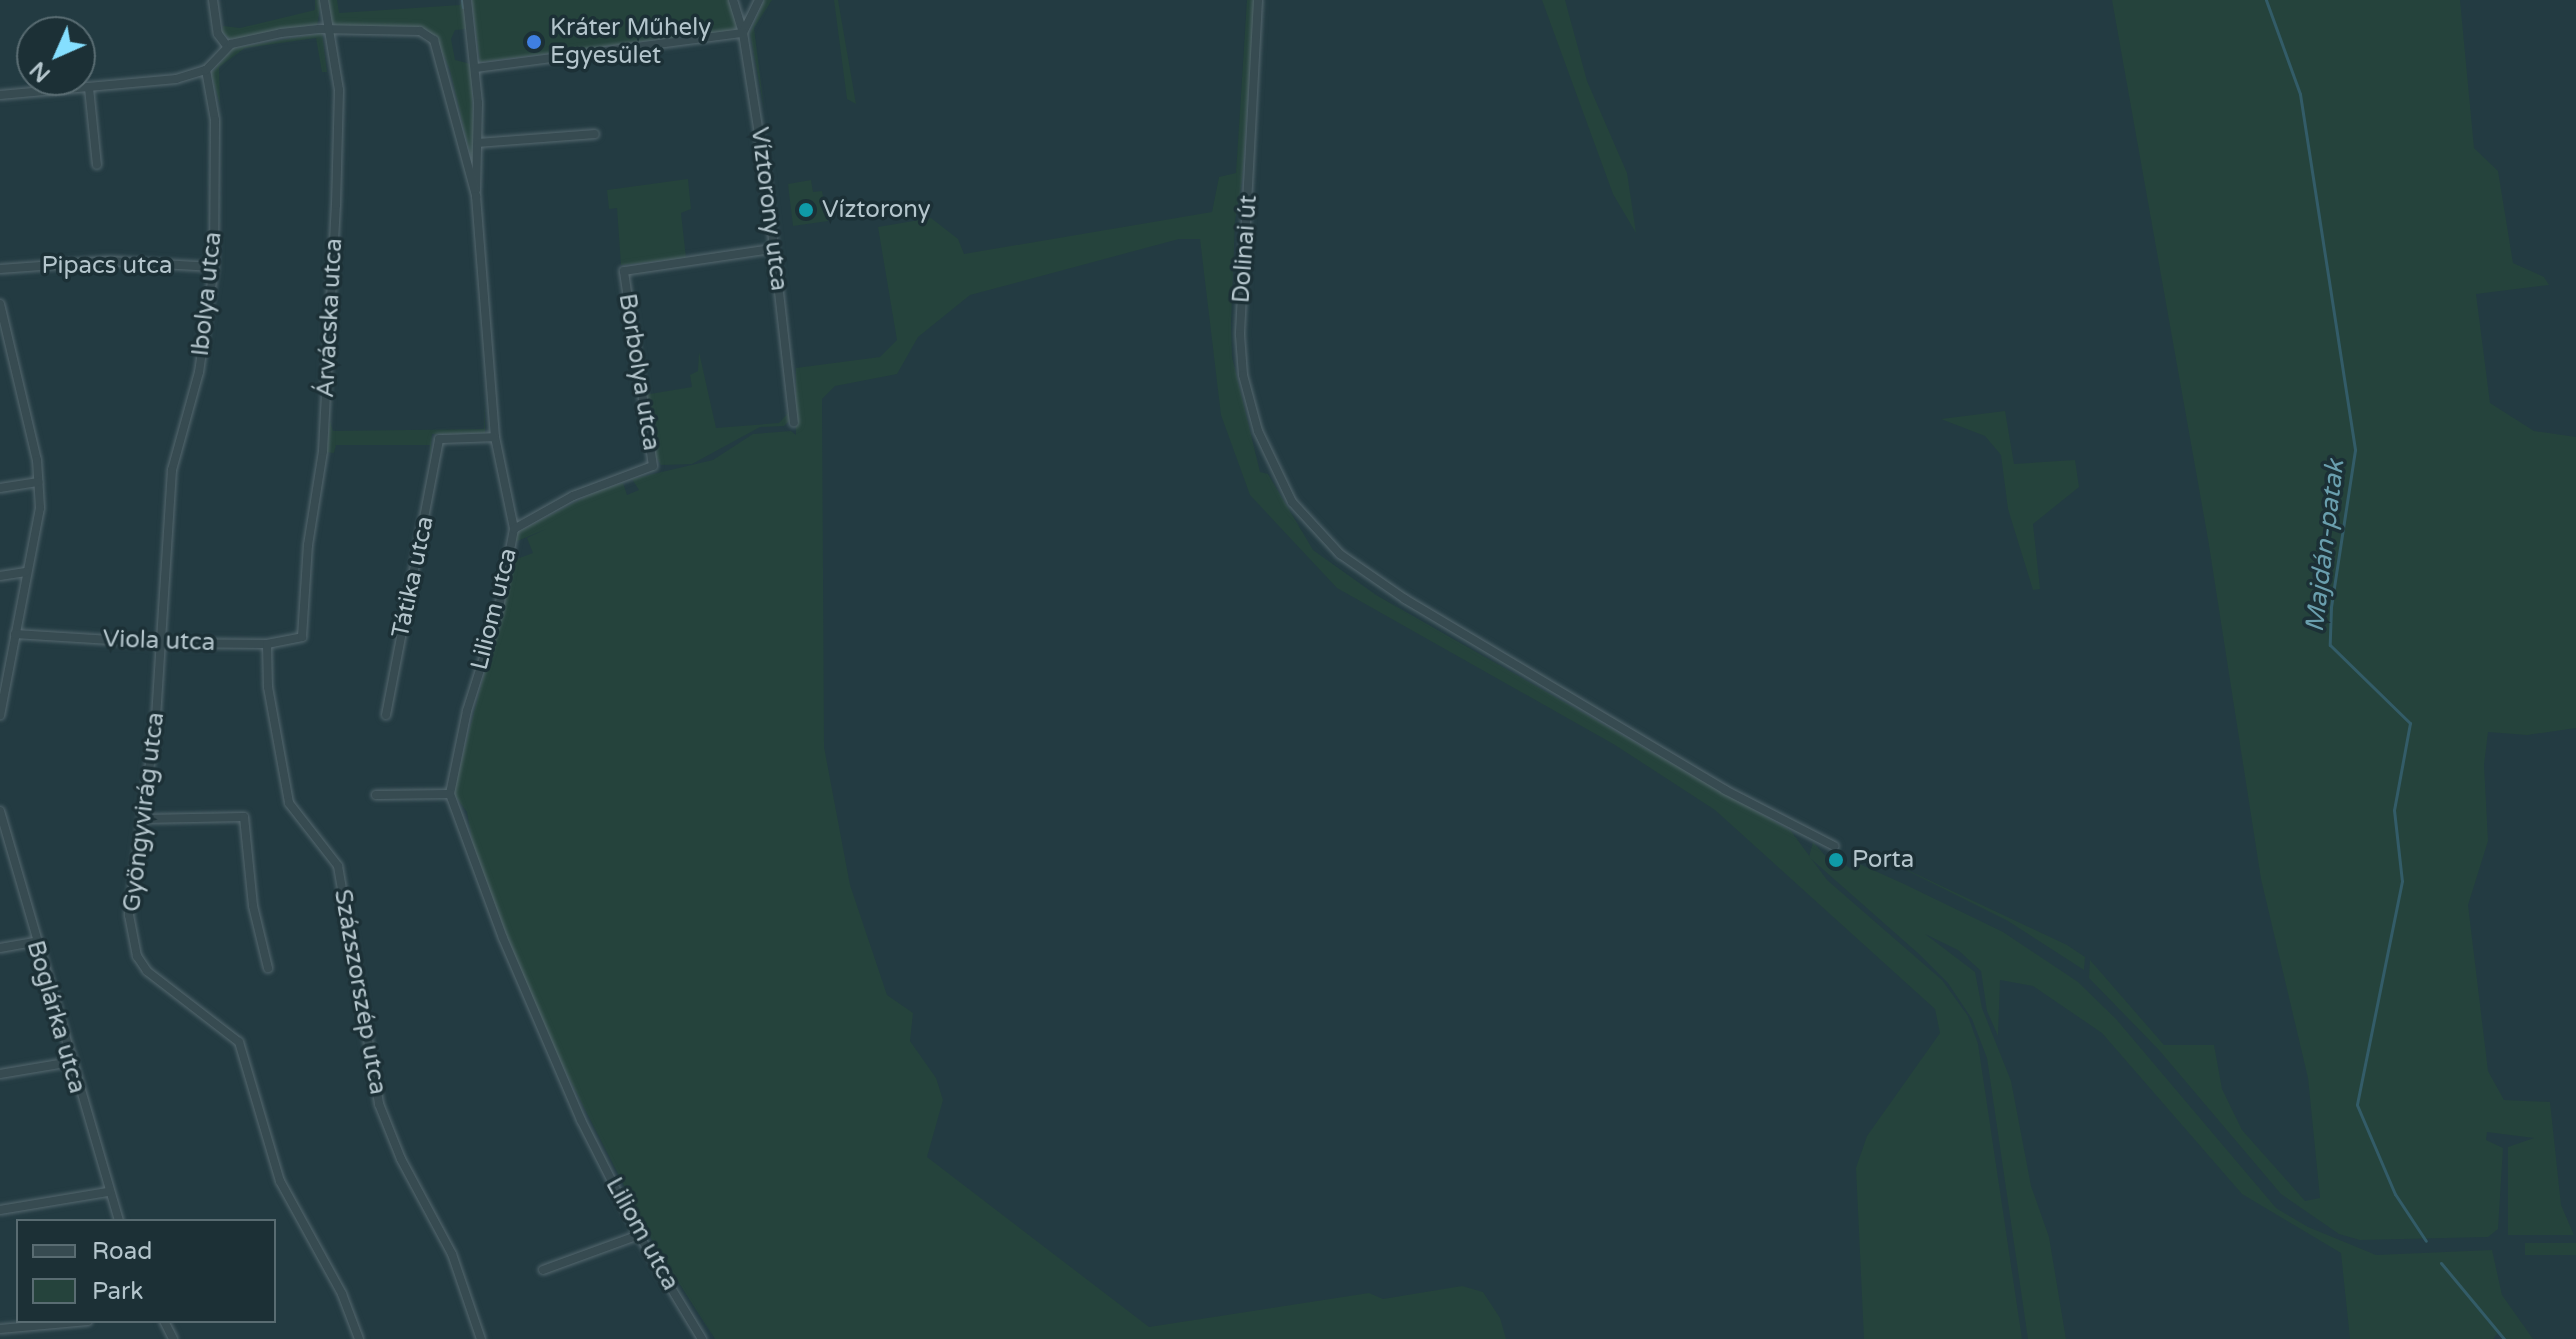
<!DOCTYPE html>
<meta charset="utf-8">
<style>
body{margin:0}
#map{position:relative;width:2576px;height:1339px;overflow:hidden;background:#233b42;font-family:"Varela Round",sans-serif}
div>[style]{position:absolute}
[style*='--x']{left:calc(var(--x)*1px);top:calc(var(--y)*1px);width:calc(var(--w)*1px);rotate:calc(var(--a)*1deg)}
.green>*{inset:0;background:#25433c;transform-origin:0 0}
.stream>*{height:3px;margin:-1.5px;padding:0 1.5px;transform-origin:1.5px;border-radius:1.5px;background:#335c68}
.roads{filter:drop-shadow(0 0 2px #55686f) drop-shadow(0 0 2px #55686f)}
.minor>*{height:8px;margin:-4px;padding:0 4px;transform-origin:4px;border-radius:4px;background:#374b51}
.dots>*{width:22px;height:22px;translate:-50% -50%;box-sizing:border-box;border:4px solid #1c3036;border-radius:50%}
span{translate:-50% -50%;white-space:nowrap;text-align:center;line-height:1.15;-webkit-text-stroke:7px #1c3036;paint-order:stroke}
.poi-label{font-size:24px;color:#b4c5cc}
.left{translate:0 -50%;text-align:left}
.street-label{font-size:24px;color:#b4c5cc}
.water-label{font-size:26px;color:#6a9fae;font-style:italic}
.legend{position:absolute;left:16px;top:1219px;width:260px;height:104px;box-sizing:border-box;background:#1c3036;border:2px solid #596c72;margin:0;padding:10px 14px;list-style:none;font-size:24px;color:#b4c5cc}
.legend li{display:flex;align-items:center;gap:16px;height:40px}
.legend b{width:40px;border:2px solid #596c72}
.north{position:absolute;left:16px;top:16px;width:80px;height:80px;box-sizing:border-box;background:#1c3036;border:2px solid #596c72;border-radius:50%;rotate:225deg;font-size:22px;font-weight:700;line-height:32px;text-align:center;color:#b4c5cc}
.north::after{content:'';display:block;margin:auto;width:28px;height:36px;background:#85dfff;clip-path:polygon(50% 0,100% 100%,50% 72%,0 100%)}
</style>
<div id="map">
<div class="green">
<i style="clip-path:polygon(315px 0,321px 0,317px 26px,230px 40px,222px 32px,223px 26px,240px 28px,315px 10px)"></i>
<i style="clip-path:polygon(328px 0,337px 0,339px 13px,460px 5px,463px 0,467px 29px,455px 30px,451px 39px,455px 60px,471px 64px,475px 175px,450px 70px,435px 35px,420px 30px,328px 26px)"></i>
<i style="clip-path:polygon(472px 0,731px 0,737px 30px,480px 62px)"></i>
<i style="clip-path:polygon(764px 0,772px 0,754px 28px,764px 108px,750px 33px)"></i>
<i style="clip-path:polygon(834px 0,838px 0,856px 104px,847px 99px)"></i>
<i style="clip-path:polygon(1247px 0,1255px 0,1242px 181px,1235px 221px,1231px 324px,1232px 357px,1260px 472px,1268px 474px,1313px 550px,1376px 595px,1791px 831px,1827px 880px,1942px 980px,1968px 1016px,1978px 1044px,2022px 1339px,1864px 1339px,1856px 1168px,1867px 1136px,1940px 1033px,1935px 1009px,1715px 810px,1615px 745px,1337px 588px,1250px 495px,1221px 415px,1200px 239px,1179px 239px,970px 295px,918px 337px,897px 374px,835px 386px,822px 399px,824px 747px,850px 885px,887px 995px,913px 1013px,910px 1041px,936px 1078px,943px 1100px,927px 1157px,1149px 1327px,1369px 1293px,1383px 1299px,1462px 1286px,1483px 1292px,1500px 1318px,1506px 1339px,715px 1339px,655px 1246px,546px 1033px,475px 856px,467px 812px,453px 793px,514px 560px,533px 553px,527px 538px,546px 529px,515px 542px,516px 533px,597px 491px,623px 483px,627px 495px,639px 490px,632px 479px,713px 460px,753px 434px,791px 431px,796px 435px,796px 368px,880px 357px,897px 340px,878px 227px,931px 218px,958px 239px,964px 254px,1212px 212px,1219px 177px,1236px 173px)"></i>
<i style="clip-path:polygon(1542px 0,1565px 0,1587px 81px,1627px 173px,1636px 233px,1613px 194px)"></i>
<i style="clip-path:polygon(2112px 0,2460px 0,2474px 148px,2498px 171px,2513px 263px,2544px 277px,2549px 285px,2476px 294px,2490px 403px,2534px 431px,2576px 437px,2576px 728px,2527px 735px,2488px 732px,2484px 765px,2488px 841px,2468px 905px,2488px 1071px,2504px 1100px,2550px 1102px,2561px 1205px,2574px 1235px,2508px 1235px,2508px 1147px,2534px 1138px,2487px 1132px,2486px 1140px,2503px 1148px,2498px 1229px,2488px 1237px,2360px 1240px,2339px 1234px,2281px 1194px,2159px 1050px,2089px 978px,2090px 960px,2164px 1045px,2214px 1045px,2222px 1089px,2242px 1130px,2305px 1201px,2320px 1198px,2308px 1078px,2261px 879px,2208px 539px)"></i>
<i style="clip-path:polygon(322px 33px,327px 72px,322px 72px,316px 38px,245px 48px,219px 67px,220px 104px,211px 73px,233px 48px)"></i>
<i style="clip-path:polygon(688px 179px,691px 209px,681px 213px,686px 258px,621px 265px,617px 208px,609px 209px,607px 190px)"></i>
<i style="clip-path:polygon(811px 180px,813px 192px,822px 191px,828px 221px,793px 226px,788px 184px)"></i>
<i style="clip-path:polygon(699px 352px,716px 428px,779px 423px,789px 412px,791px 419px,784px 426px,760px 427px,692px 464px,661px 465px,653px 452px,644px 395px,692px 387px,690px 375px,698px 371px)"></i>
<i style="clip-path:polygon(485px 401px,485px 433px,432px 434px,430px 462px,430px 445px,336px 445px,334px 453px,326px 452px,330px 421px,333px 431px,484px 429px)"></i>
<i style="clip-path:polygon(2005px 411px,2014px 464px,2075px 460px,2079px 487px,2033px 524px,2040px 589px,2033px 590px,2008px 509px,2001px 455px,1985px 436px,1941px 419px)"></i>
<i style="clip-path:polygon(1813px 842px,1838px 870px,1843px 863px,1852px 870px,1855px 862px,1904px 884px,2003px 932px,2078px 982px,2116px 1019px,2276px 1208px,2308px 1227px,2376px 1255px,2492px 1250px,2502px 1295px,2533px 1339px,2504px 1339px,2499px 1332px,2493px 1339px,2350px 1339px,2341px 1253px,2242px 1194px,2102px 1033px,2033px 986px,2000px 980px,1998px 1036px,1987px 1011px,1981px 971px,1958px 950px,1925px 934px,1975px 972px,1982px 1008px,2011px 1081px,2031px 1186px,2049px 1237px,2066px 1339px,2028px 1339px,1987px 1058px,1972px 1019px,1948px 983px,1919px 954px,1809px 857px)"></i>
<i style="clip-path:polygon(1884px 859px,2067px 945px,2085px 957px,2084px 970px,2008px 921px)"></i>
<i style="left:2576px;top:1243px;width:12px;height:51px;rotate:90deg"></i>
</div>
<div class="stream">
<i style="--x:462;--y:0;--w:7;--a:82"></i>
<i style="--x:2266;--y:0;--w:100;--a:70.1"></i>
<i style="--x:2300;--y:94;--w:360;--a:81.2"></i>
<i style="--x:2355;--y:450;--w:159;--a:98.7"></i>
<i style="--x:2331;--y:607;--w:38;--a:92"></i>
<i style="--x:2330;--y:645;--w:112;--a:44.3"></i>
<i style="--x:2410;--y:723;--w:88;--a:100.4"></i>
<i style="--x:2394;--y:810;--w:71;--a:83.6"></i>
<i style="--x:2402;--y:881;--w:228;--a:101.4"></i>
<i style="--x:2357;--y:1105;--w:97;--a:66.9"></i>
<i style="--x:2395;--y:1194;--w:56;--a:56.6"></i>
<i style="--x:2441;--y:1263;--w:99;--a:50.3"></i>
</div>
<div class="roads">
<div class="minor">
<i style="--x:213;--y:0;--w:34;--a:82"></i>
<i style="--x:218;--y:34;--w:15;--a:53"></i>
<i style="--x:467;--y:0;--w:104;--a:83.9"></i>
<i style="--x:478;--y:103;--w:87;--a:91.3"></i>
<i style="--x:733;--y:0;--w:34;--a:73"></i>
<i style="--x:759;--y:0;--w:37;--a:116"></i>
<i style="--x:743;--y:33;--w:147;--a:81"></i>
<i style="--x:766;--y:178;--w:246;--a:83.5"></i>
<i style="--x:1258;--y:0;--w:335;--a:93.1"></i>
<i style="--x:1240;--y:335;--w:40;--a:85.7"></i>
<i style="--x:1243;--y:375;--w:58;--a:75"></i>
<i style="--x:1258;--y:431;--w:79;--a:64.4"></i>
<i style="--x:1292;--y:502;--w:71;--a:47.3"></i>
<i style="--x:1340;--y:554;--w:79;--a:34.7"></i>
<i style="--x:1405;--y:599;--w:373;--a:30.8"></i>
<i style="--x:1725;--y:790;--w:123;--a:27.2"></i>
<i style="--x:476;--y:68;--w:269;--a:-7.5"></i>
<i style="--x:206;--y:70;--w:51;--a:79.8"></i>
<i style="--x:215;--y:120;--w:147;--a:90.4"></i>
<i style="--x:214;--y:267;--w:106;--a:98.1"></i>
<i style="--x:199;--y:372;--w:102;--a:105.4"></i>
<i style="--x:172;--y:470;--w:251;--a:93.7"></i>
<i style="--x:156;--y:720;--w:197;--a:97.9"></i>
<i style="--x:129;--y:915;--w:42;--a:79"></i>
<i style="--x:137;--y:956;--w:18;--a:56"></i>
<i style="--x:147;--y:971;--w:116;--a:37.7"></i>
<i style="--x:239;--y:1042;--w:145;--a:73.6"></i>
<i style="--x:280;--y:1181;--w:129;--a:61.2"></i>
<i style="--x:342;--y:1294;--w:48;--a:69.3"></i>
<i style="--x:89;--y:88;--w:77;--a:84.1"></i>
<i style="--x:0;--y:95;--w:177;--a:-5.2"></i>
<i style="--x:176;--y:79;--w:31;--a:-17"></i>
<i style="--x:206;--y:70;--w:36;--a:-46"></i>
<i style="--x:231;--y:44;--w:51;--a:-12.4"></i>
<i style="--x:281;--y:33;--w:38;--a:-6"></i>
<i style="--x:319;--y:29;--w:101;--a:1.1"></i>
<i style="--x:420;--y:31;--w:17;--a:33"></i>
<i style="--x:434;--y:40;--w:162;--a:74.9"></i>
<i style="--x:476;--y:196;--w:242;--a:85.5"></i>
<i style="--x:495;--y:437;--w:94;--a:78.3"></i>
<i style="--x:514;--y:529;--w:86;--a:100.8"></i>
<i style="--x:498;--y:613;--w:103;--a:107.6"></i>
<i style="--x:467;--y:711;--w:85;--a:101.6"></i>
<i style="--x:450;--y:794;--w:153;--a:69.8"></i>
<i style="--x:503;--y:938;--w:198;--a:66.8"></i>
<i style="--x:581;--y:1120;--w:129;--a:63.2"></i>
<i style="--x:639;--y:1235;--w:122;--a:58.8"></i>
<i style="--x:478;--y:143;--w:117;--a:-4.4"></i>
<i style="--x:0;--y:269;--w:109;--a:-4.2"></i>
<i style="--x:109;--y:261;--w:105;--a:3.3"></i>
<i style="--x:0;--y:304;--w:160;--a:76.7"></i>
<i style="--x:37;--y:460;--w:48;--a:86.4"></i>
<i style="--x:40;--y:508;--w:211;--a:100.9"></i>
<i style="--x:0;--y:488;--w:39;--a:-9"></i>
<i style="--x:514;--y:529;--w:68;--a:-29.2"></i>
<i style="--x:573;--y:496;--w:85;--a:-20.6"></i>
<i style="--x:653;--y:466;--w:197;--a:-98.5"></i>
<i style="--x:624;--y:271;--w:150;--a:-8.5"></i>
<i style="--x:0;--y:576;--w:26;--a:-9"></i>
<i style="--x:15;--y:634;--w:143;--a:3.6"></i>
<i style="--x:158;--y:643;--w:109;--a:0.5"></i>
<i style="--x:267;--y:644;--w:36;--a:-11"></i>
<i style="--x:302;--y:637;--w:92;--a:-86.3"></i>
<i style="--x:308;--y:545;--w:95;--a:-80.9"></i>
<i style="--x:323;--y:451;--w:246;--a:-87"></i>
<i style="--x:336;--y:205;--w:115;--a:-88.5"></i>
<i style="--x:339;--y:90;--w:91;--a:-99.5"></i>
<i style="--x:267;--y:644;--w:43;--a:88.7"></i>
<i style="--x:268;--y:687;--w:118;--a:79.7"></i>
<i style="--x:289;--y:803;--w:80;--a:52.1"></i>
<i style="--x:338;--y:866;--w:242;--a:80.2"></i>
<i style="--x:379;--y:1104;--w:59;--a:68.2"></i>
<i style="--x:401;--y:1159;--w:108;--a:61.8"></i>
<i style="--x:452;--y:1254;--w:90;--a:71.2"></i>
<i style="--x:386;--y:715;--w:281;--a:-79.1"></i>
<i style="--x:439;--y:439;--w:56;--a:-2"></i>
<i style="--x:376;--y:795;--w:74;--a:-0.8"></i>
<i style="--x:0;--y:811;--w:427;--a:73.8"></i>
<i style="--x:143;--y:819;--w:101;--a:-1.1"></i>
<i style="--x:244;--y:817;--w:89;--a:84.2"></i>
<i style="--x:253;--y:906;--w:64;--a:76.4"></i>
<i style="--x:0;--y:948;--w:35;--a:-10"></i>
<i style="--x:0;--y:1074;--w:72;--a:-9.6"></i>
<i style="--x:0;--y:1210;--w:109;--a:-9.5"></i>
<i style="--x:543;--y:1270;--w:102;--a:-20"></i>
<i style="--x:164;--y:1321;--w:20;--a:63"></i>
<i style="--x:0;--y:1329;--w:88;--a:-5.2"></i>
</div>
</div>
<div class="dots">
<i style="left:534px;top:42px;background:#3f7fe0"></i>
<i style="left:806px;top:210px;background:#0f9aa8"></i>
<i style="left:1836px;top:860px;background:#0f9aa8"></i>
</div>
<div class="poi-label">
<span class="left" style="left:550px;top:42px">Kráter Műhely<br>Egyesület</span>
<span class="left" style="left:822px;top:210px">Víztorony</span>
<span class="left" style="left:1852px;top:860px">Porta</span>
</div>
<div class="street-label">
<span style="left:769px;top:209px;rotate:83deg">Víztorony utca</span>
<span style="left:1245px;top:249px;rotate:-86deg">Dolinai út</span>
<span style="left:107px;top:266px">Pipacs utca</span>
<span style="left:207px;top:294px;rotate:-84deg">Ibolya utca</span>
<span style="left:330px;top:318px;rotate:-87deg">Árvácska utca</span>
<span style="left:639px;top:372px;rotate:81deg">Borbolya utca</span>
<span style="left:413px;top:577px;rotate:-78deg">Tátika utca</span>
<span style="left:494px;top:609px;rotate:-76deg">Liliom utca</span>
<span style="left:159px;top:641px;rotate:2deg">Viola utca</span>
<span style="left:144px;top:812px;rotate:-83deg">Gyöngyvirág utca</span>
<span style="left:360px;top:992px;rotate:80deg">Százszorszép utca</span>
<span style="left:56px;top:1017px;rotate:74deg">Boglárka utca</span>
<span style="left:642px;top:1234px;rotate:61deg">Liliom utca</span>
</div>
<div class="water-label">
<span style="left:2325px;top:546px;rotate:-83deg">Majdán-patak</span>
</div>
<ul class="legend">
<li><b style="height:10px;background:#374b51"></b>Road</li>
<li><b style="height:22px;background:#25433c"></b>Park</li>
</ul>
<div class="north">N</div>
</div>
